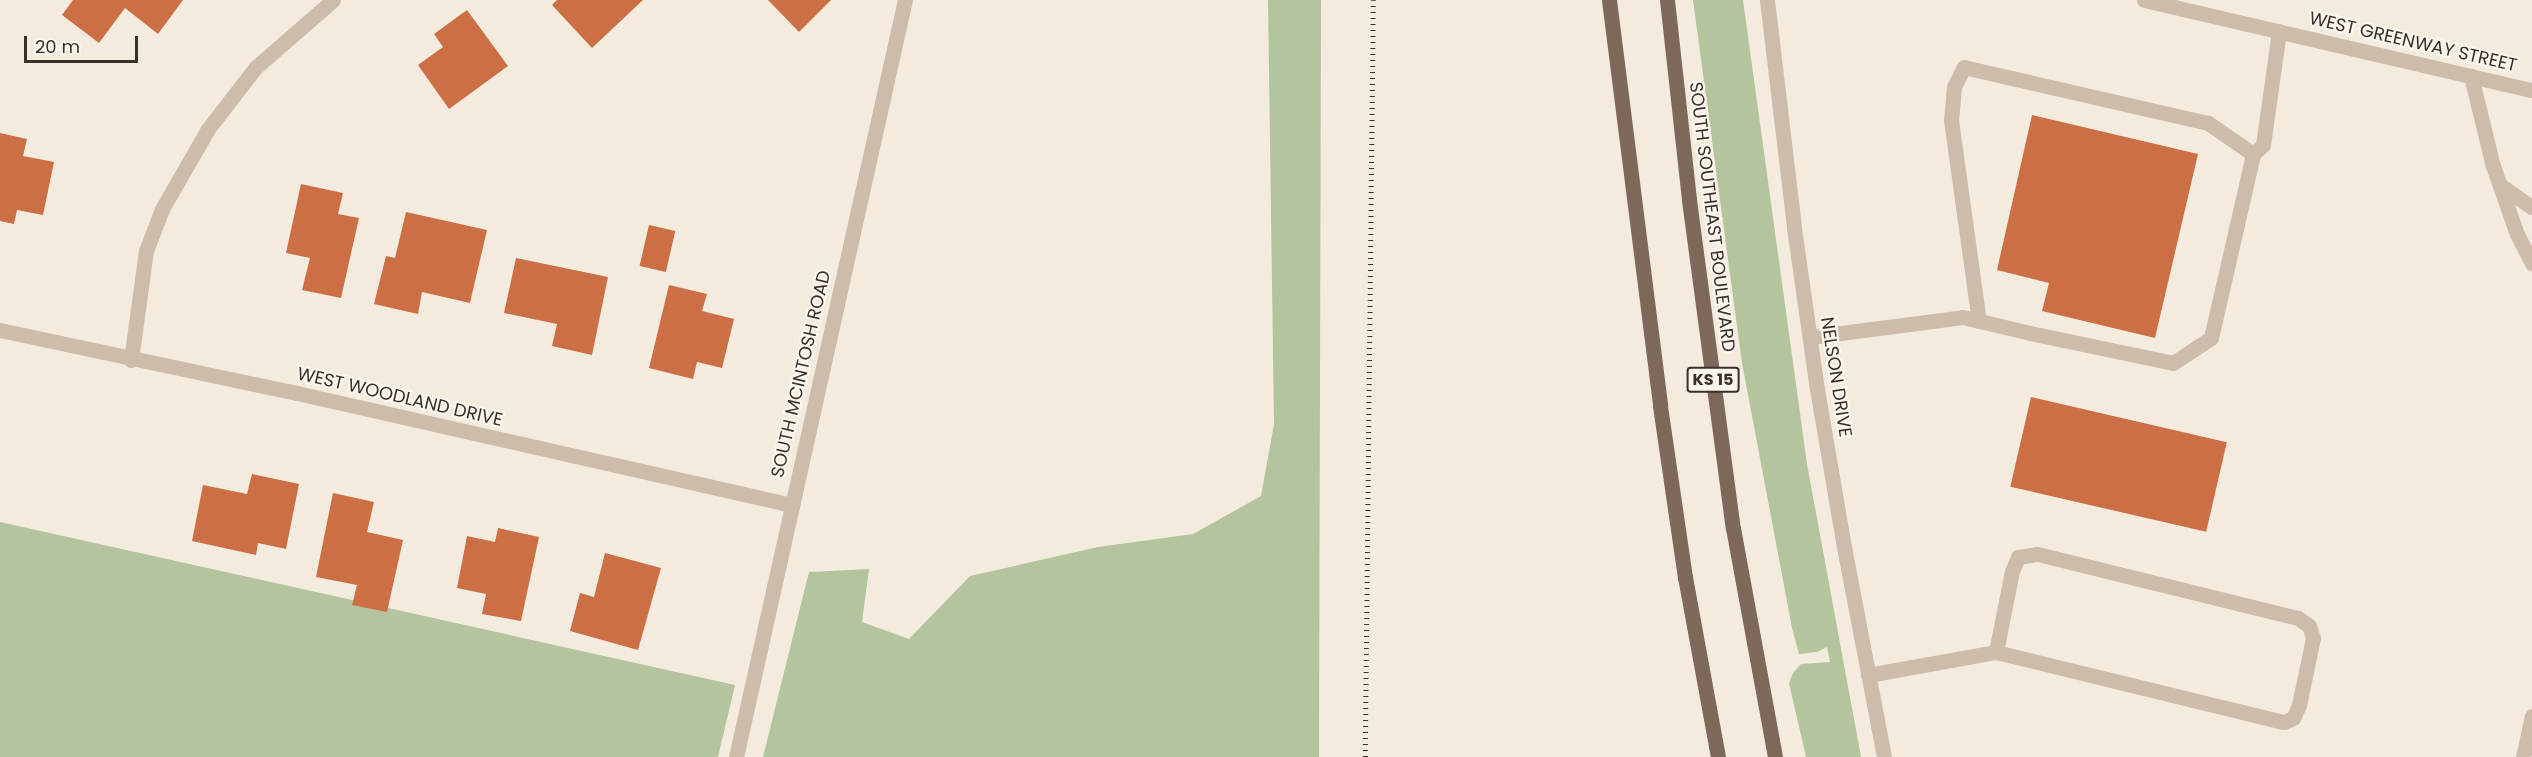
<!DOCTYPE html>
<style>
body{margin:0}
#map{position:relative;width:2532px;height:757px;overflow:hidden;background:#f4ebdf;font-family:Poppins,sans-serif}
div>[style]{position:absolute}
.green>*{inset:0;background:#b4c49d}
.building>*{inset:0;background:#cc6f45;transform-origin:0 0}
.minor>*{height:15px;margin:-7.5px;padding:0 7.5px;transform-origin:7.5px;border-radius:7.5px;background:#cdbca9}
.major>*{height:15px;margin:-7.5px;padding:0 7.5px;transform-origin:7.5px;border-radius:7.5px;background:#7d685a}
.rail>*{height:4.5px;margin-top:-2.25px;transform-origin:0;background:repeating-linear-gradient(90deg,#3a3029 0 1.5px,transparent 0 6px)}
span{translate:-50% -50%;white-space:nowrap;text-align:center;line-height:1.15;-webkit-text-stroke:4.5px #fbf5ec;paint-order:stroke}
.shield-label span{padding:2px 4px;background:#fbf5ec;border:2px solid;border-radius:4px;-webkit-text-stroke-width:0}
.shield-label{font-size:16px;color:#3a3029;font-weight:700}
.street-label{font-size:18px;color:#3a3029}
.scale{position:absolute;left:24px;top:36px;width:114px;height:27px;box-sizing:border-box;border:3px solid #3a3029;border-top:0;padding-left:8px;font-size:18px;line-height:21px;white-space:nowrap;color:#3a3029;-webkit-text-stroke:4px #fbf5ec;paint-order:stroke}
</style>
<div id="map">
<div class="green">
<i style="clip-path:polygon(1268px 0,1321px 0,1319px 757px,763px 757px,809px 572px,869px 569px,862px 622px,909px 639px,970px 576px,1098px 547px,1193px 534px,1261px 496px,1274px 424px)"></i>
<i style="clip-path:polygon(1693px 0,1743px 0,1807px 464px,1861px 757px,1806px 757px,1789px 683px,1793px 673px,1801px 664px,1830px 662px,1827px 647px,1817px 652px,1799px 654px,1792px 628px,1742px 363px)"></i>
<i style="clip-path:polygon(0 522px,735px 685px,718px 757px,0 757px)"></i>
</div>
<div class="building">
<i style="clip-path:polygon(73px 0,183px 0,158px 34px,125px 8px,99px 43px,62px 15px)"></i>
<i style="clip-path:polygon(557px 0,643px 0,592px 48px,552px 5px)"></i>
<i style="clip-path:polygon(768px 0,831px 0,799px 32px)"></i>
<i style="clip-path:polygon(467px 10px,508px 66px,449px 109px,418px 65px,443px 47px,434px 34px)"></i>
<i style="clip-path:polygon(2032px 115px,2198px 154px,2155px 338px,2042px 311px,2049px 283px,1997px 270px)"></i>
<i style="clip-path:polygon(0 133px,27px 139px,23px 156px,54px 162px,43px 215px,17px 210px,14px 224px,0 221px)"></i>
<i style="clip-path:polygon(301px 184px,343px 193px,338px 214px,359px 218px,341px 298px,302px 290px,310px 258px,286px 253px)"></i>
<i style="clip-path:polygon(406px 212px,487px 230px,470px 303px,422px 292px,418px 314px,374px 304px,386px 256px,395px 258px)"></i>
<i style="left:649px;top:225px;width:27px;height:42px;rotate:13deg"></i>
<i style="clip-path:polygon(516px 258px,608px 277px,592px 355px,552px 346px,557px 324px,504px 313px)"></i>
<i style="clip-path:polygon(669px 285px,707px 294px,702px 311px,734px 319px,722px 368px,697px 362px,693px 379px,649px 368px)"></i>
<i style="left:2031px;top:397px;width:201px;height:92px;rotate:13deg"></i>
<i style="clip-path:polygon(252px 474px,299px 484px,286px 549px,258px 543px,256px 555px,192px 541px,203px 485px,247px 494px)"></i>
<i style="clip-path:polygon(333px 493px,374px 502px,367px 532px,403px 540px,387px 612px,352px 605px,357px 585px,316px 577px)"></i>
<i style="clip-path:polygon(498px 528px,539px 537px,521px 621px,482px 614px,486px 594px,457px 588px,467px 536px,495px 542px)"></i>
<i style="clip-path:polygon(605px 553px,661px 568px,638px 650px,570px 631px,580px 593px,594px 597px)"></i>
</div>
<div class="minor">
<i style="left:1767px;top:0;width:230px;rotate:83.2deg"></i>
<i style="left:1794px;top:228px;width:163px;rotate:81.9deg"></i>
<i style="left:1817px;top:389px;width:160px;rotate:80.3deg"></i>
<i style="left:1844px;top:547px;width:214px;rotate:79.2deg"></i>
<i style="left:2144px;top:0;width:398px;rotate:13.1deg"></i>
<i style="left:2471px;top:76px;width:93px;rotate:76.3deg"></i>
<i style="left:2493px;top:166px;width:72px;rotate:70.6deg"></i>
<i style="left:2517px;top:234px;width:33px;rotate:63deg"></i>
<i style="left:2253px;top:154px;width:13px;rotate:-42deg"></i>
<i style="left:2263px;top:145px;width:115px;rotate:-82deg"></i>
<i style="left:2500px;top:185px;width:39px;rotate:35deg"></i>
<i style="left:0;top:330px;width:304px;rotate:12deg"></i>
<i style="left:297px;top:393px;width:508px;rotate:12.75deg"></i>
<i style="left:1810px;top:337px;width:154px;rotate:-7.4deg"></i>
<i style="left:1963px;top:317px;width:69px;rotate:13.4deg"></i>
<i style="left:2030px;top:333px;width:146px;rotate:11.8deg"></i>
<i style="left:2173px;top:363px;width:45px;rotate:-33.3deg"></i>
<i style="left:2211px;top:338px;width:189px;rotate:-77.1deg"></i>
<i style="left:2253px;top:154px;width:55px;rotate:-145.4deg"></i>
<i style="left:2208px;top:123px;width:250px;rotate:-167.1deg"></i>
<i style="left:1964px;top:67px;width:22px;rotate:117deg"></i>
<i style="left:1954px;top:87px;width:33px;rotate:95deg"></i>
<i style="left:1951px;top:120px;width:203px;rotate:82.1deg"></i>
<i style="left:131px;top:360px;width:110px;rotate:-82.2deg"></i>
<i style="left:146px;top:251px;width:45px;rotate:-69.1deg"></i>
<i style="left:162px;top:209px;width:92px;rotate:-60.1deg"></i>
<i style="left:208px;top:129px;width:78px;rotate:-52.3deg"></i>
<i style="left:256px;top:67px;width:102px;rotate:-41deg"></i>
<i style="left:1868px;top:675px;width:130px;rotate:-10.2deg"></i>
<i style="left:1996px;top:652px;width:296px;rotate:13.7deg"></i>
<i style="left:2284px;top:722px;width:10px;rotate:-24deg"></i>
<i style="left:2293px;top:718px;width:14px;rotate:-65deg"></i>
<i style="left:2299px;top:705px;width:68px;rotate:-78.2deg"></i>
<i style="left:2313px;top:638px;width:13px;rotate:-108deg"></i>
<i style="left:2309px;top:626px;width:14px;rotate:-144deg"></i>
<i style="left:2298px;top:618px;width:269px;rotate:-166.2deg"></i>
<i style="left:2037px;top:554px;width:19px;rotate:171deg"></i>
<i style="left:2018px;top:557px;width:15px;rotate:113deg"></i>
<i style="left:2012px;top:571px;width:83px;rotate:101.2deg"></i>
<i style="left:736px;top:757px;width:776px;rotate:-77.42deg"></i>
<i style="left:2523px;top:757px;width:42px;rotate:-77.6deg"></i>
</div>
<div class="major">
<i style="left:1609px;top:0;width:409px;rotate:82.8deg"></i>
<i style="left:1660px;top:406px;width:173px;rotate:81.7deg"></i>
<i style="left:1685px;top:577px;width:183px;rotate:79.6deg"></i>
<i style="left:1667px;top:0;width:201px;rotate:83.7deg"></i>
<i style="left:1689px;top:200px;width:331px;rotate:82.4deg"></i>
<i style="left:1733px;top:528px;width:233px;rotate:79.6deg"></i>
</div>
<div class="rail">
<i style="left:1365px;top:757px;width:757px;rotate:-89.39deg"></i>
</div>
<div class="shield-label">
<span style="left:1713px;top:380px">KS 15</span>
</div>
<div class="street-label">
<span style="left:2413px;top:42px;rotate:13deg">WEST GREENWAY STREET</span>
<span style="left:1712px;top:217px;rotate:83deg">SOUTH SOUTHEAST BOULEVARD</span>
<span style="left:801px;top:374px;rotate:-77deg">SOUTH MCINTOSH ROAD</span>
<span style="left:1836px;top:377px;rotate:81deg">NELSON DRIVE</span>
<span style="left:400px;top:397px;rotate:13deg">WEST WOODLAND DRIVE</span>
</div>
<div class="scale">20 m</div>
</div>
